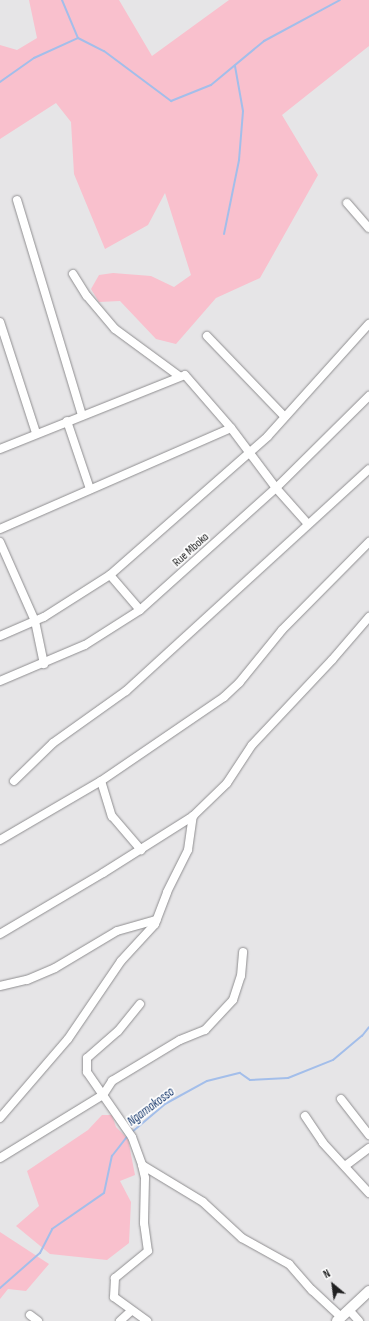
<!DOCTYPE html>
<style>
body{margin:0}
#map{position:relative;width:369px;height:1321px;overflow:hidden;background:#e6e5e7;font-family:"Sofia Sans Condensed",sans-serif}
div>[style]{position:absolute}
.green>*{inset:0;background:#f9c0cd}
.stream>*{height:2px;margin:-1px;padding:0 1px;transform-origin:1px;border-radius:1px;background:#a3beea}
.roads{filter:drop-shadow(0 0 1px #8f8e90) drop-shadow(0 0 1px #8f8e90)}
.minor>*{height:8px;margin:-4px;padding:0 4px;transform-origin:4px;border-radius:4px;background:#fff}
.major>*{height:10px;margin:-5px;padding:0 5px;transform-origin:5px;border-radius:5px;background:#fff}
span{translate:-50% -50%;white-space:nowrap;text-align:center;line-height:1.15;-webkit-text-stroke:3.5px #fff;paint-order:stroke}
.street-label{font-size:12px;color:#202021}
.water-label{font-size:13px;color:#17386c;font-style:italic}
.north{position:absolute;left:313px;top:1265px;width:40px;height:40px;-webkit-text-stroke:3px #fff;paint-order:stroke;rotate:331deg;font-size:11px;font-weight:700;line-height:16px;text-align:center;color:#202021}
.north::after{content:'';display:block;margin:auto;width:14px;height:18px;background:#202021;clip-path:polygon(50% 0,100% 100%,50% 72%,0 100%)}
</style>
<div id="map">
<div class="green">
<i style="clip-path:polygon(29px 0,119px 0,152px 56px,229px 0,369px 0,369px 46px,282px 115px,318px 175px,260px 278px,216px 298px,176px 344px,156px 339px,120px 301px,99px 302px,91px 289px,99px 275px,113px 273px,151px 276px,174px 287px,191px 275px,165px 193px,148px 225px,105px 249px,74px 174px,71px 122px,56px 103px,0 139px,0 45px,17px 50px,37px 38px)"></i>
<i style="clip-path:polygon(102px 1115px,112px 1115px,116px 1127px,128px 1139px,135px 1175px,120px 1181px,131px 1202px,129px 1243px,107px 1260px,50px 1254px,16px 1226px,39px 1206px,27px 1171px,88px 1130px)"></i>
<i style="clip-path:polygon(0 1232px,49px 1264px,26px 1291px,8px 1289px,0 1299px)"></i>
</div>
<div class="stream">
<i style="left:62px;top:0;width:41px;rotate:67.2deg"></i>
<i style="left:0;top:82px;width:42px;rotate:-35.2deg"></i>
<i style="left:34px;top:58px;width:48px;rotate:-24.4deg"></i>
<i style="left:78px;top:38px;width:29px;rotate:27deg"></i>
<i style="left:104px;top:51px;width:84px;rotate:36.7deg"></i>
<i style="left:171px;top:101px;width:43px;rotate:-21.8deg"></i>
<i style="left:211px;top:85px;width:69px;rotate:-39.7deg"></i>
<i style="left:264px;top:41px;width:86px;rotate:-28.3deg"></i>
<i style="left:224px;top:234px;width:76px;rotate:-78.5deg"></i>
<i style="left:239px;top:160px;width:49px;rotate:-85.3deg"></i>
<i style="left:243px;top:111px;width:46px;rotate:-100.1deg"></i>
<i style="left:132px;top:1132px;width:43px;rotate:-40.3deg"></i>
<i style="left:165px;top:1104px;width:48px;rotate:-28.7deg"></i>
<i style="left:207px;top:1081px;width:34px;rotate:-14deg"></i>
<i style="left:240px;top:1073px;width:12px;rotate:35deg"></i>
<i style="left:250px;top:1080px;width:38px;rotate:-3deg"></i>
<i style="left:288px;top:1078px;width:48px;rotate:-21.8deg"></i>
<i style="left:333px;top:1060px;width:38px;rotate:-40deg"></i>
<i style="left:362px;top:1036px;width:11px;rotate:-52deg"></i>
<i style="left:0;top:1288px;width:53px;rotate:-41.2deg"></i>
<i style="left:40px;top:1253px;width:27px;rotate:-63deg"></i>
<i style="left:52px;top:1229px;width:63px;rotate:-34.7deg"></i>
<i style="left:104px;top:1193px;width:38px;rotate:-78deg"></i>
<i style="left:112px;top:1156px;width:28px;rotate:-52deg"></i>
</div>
<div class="roads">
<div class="minor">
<i style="left:17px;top:200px;width:225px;rotate:73.2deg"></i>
<i style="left:347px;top:203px;width:33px;rotate:49deg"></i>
<i style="left:73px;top:274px;width:26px;rotate:58deg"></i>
<i style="left:87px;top:296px;width:43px;rotate:49.7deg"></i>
<i style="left:115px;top:329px;width:79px;rotate:36.3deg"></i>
<i style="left:0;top:322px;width:117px;rotate:72deg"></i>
<i style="left:207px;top:336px;width:112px;rotate:46.1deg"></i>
<i style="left:67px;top:421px;width:72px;rotate:71.3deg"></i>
<i style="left:0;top:449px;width:199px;rotate:-21.8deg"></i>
<i style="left:185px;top:375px;width:70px;rotate:49deg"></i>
<i style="left:231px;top:428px;width:75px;rotate:53.1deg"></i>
<i style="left:276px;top:488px;width:48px;rotate:48.4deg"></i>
<i style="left:0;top:529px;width:252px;rotate:-23.6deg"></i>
<i style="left:0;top:542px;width:86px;rotate:66.1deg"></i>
<i style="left:35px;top:621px;width:44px;rotate:78.2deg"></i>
<i style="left:110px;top:575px;width:46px;rotate:49.4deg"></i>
<i style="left:0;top:636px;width:48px;rotate:-23.4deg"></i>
<i style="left:44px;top:617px;width:78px;rotate:-32.5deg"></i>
<i style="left:110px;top:575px;width:210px;rotate:-41.3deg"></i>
<i style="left:268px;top:436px;width:151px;rotate:-48deg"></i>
<i style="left:0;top:681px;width:92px;rotate:-23deg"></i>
<i style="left:85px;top:645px;width:65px;rotate:-32.5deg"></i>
<i style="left:140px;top:610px;width:183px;rotate:-41.9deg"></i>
<i style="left:276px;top:488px;width:131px;rotate:-44.7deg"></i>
<i style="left:14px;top:781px;width:54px;rotate:-44.3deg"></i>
<i style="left:53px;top:743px;width:90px;rotate:-35.5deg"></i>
<i style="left:126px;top:691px;width:329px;rotate:-42.4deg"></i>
<i style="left:101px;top:781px;width:37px;rotate:73deg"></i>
<i style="left:112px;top:816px;width:45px;rotate:49.5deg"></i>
<i style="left:0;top:840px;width:117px;rotate:-30.3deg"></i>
<i style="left:101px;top:781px;width:149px;rotate:-34.3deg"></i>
<i style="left:224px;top:697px;width:21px;rotate:-43deg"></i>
<i style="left:239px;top:683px;width:68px;rotate:-50.9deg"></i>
<i style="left:282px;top:630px;width:124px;rotate:-45.3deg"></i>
<i style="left:0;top:934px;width:120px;rotate:-30.6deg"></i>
<i style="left:103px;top:873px;width:107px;rotate:-32.3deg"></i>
<i style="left:193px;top:816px;width:47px;rotate:-44.1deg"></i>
<i style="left:227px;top:783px;width:45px;rotate:-56.7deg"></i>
<i style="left:252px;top:745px;width:117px;rotate:-46.7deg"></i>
<i style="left:332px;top:660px;width:57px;rotate:-49.3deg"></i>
<i style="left:0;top:986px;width:28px;rotate:-13deg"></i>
<i style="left:27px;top:980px;width:30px;rotate:-23deg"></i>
<i style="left:55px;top:968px;width:72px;rotate:-30.8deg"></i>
<i style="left:117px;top:931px;width:41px;rotate:-15.8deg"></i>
<i style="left:140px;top:1004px;width:35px;rotate:129deg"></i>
<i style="left:118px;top:1031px;width:41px;rotate:138.9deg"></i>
<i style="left:87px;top:1058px;width:14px;rotate:90deg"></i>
<i style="left:87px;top:1072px;width:79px;rotate:55.3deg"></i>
<i style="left:132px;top:1137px;width:30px;rotate:70deg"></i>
<i style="left:142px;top:1165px;width:13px;rotate:77deg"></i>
<i style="left:145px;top:1178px;width:45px;rotate:91.3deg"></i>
<i style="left:144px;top:1223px;width:28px;rotate:82deg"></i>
<i style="left:148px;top:1251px;width:43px;rotate:140.7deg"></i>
<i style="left:115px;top:1278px;width:19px;rotate:93deg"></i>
<i style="left:114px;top:1297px;width:41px;rotate:36deg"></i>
<i style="left:341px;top:1099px;width:46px;rotate:52.1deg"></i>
<i style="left:305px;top:1116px;width:32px;rotate:56deg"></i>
<i style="left:323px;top:1143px;width:68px;rotate:47.4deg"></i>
<i style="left:0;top:1118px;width:104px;rotate:-49.3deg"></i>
<i style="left:68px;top:1039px;width:94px;rotate:-55.8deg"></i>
<i style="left:121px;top:961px;width:50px;rotate:-47.4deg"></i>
<i style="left:155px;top:924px;width:34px;rotate:-69deg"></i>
<i style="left:167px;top:892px;width:47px;rotate:-63.4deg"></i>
<i style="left:188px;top:850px;width:34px;rotate:-82deg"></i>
<i style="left:0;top:1158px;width:121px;rotate:-31.5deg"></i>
<i style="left:103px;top:1095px;width:17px;rotate:-57deg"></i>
<i style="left:112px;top:1081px;width:79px;rotate:-31.1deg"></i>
<i style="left:180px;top:1040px;width:27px;rotate:-22deg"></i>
<i style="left:205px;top:1030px;width:41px;rotate:-47deg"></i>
<i style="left:233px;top:1000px;width:25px;rotate:-72deg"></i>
<i style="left:241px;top:976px;width:24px;rotate:-85deg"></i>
<i style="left:142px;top:1165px;width:71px;rotate:31.2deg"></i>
<i style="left:203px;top:1202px;width:53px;rotate:42.7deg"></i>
<i style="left:242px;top:1238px;width:54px;rotate:29deg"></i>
<i style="left:289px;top:1264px;width:35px;rotate:49deg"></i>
<i style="left:312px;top:1290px;width:40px;rotate:43deg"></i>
<i style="left:345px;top:1166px;width:30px;rotate:-37deg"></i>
<i style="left:349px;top:1310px;width:15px;rotate:48deg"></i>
<i style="left:30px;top:1315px;width:10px;rotate:37deg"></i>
<i style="left:120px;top:1321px;width:13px;rotate:-42deg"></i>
</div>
<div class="major">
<i style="left:337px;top:1321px;width:44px;rotate:-43.2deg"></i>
</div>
</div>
<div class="street-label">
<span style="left:191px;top:550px;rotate:-42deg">Rue Mboko</span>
</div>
<div class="water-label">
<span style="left:151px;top:1107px;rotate:-37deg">Ngamakosso</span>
</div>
<div class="north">N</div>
</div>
